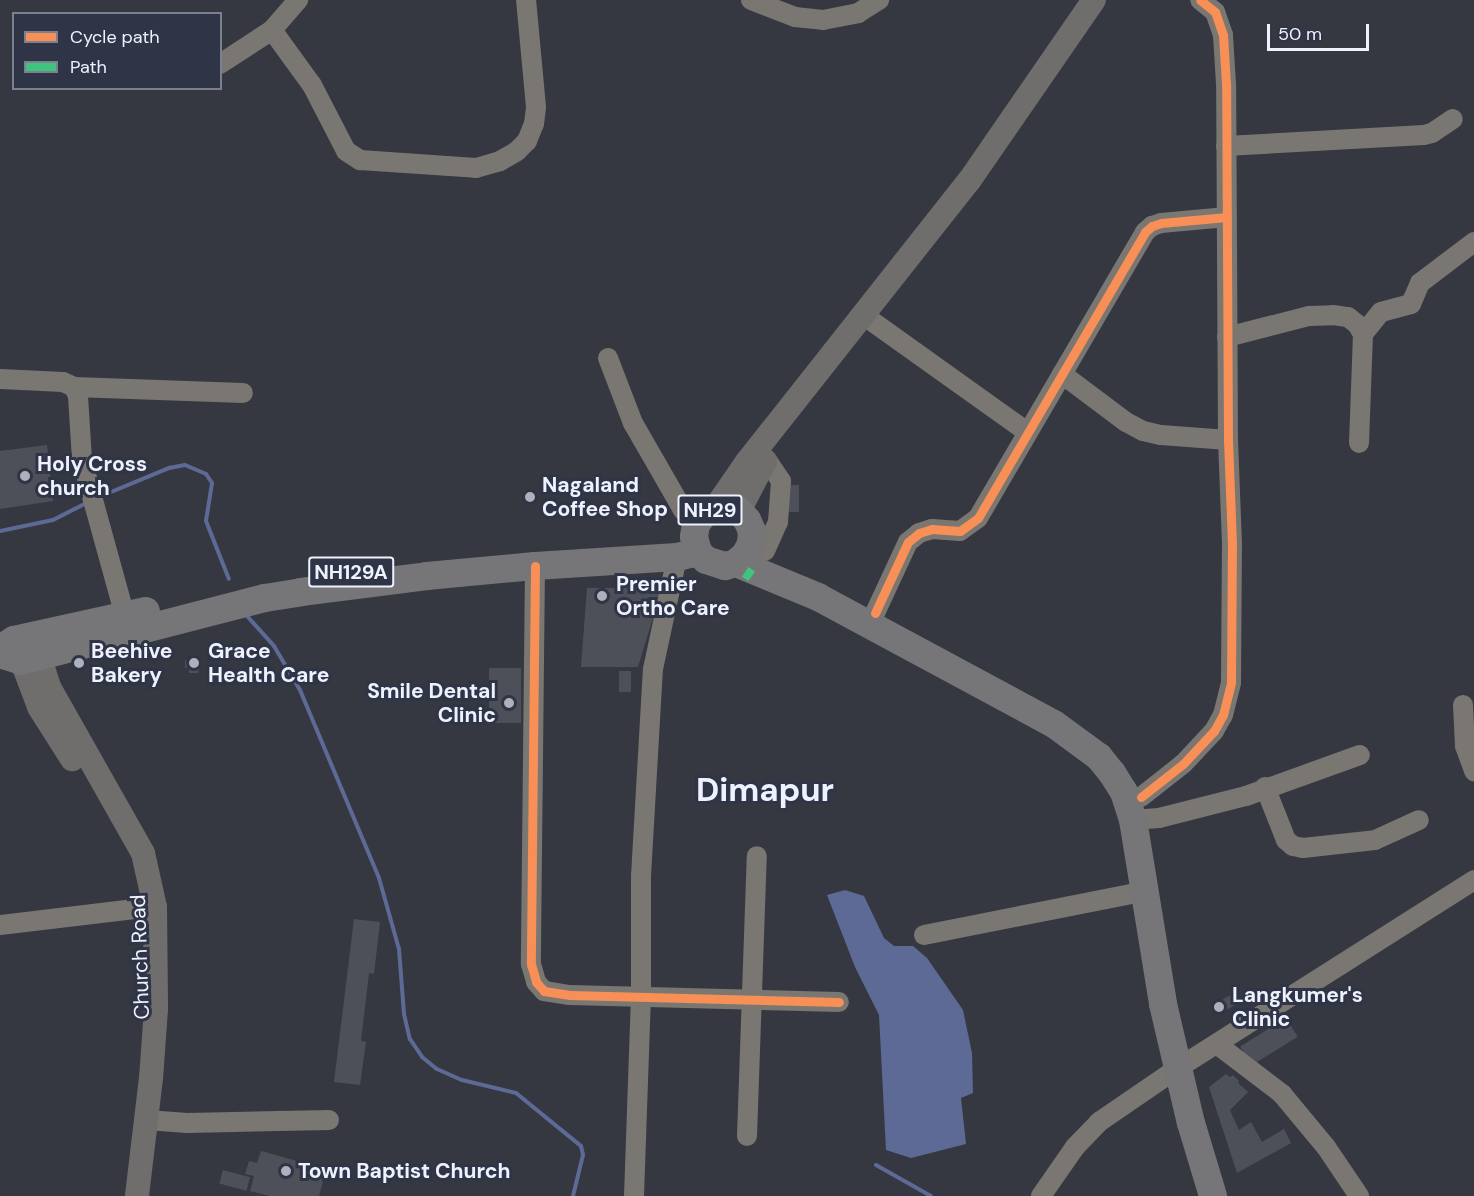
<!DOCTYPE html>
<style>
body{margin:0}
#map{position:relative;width:1474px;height:1196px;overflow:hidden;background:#353841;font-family:"DM Sans",sans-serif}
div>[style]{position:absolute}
.water>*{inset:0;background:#5d6a96}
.stream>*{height:4px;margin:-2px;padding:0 2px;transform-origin:2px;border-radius:2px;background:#5d6a96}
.building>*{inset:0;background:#4e5059;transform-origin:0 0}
.minor>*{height:20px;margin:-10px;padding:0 10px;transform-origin:10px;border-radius:10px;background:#7a7671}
.major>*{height:24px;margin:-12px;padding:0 12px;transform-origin:12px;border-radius:12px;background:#706e6c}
.highway>*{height:28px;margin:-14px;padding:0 14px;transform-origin:14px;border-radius:14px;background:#767577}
.quiet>*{height:8px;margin-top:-4px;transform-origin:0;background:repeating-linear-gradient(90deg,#40c37c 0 15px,transparent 0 23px)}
.cycleway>*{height:9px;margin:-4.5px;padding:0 4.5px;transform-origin:4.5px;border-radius:4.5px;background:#f78f57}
.dots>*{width:16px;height:16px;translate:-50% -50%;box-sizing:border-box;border:3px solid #2f3447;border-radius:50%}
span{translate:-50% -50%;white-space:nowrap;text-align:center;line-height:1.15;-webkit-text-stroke:6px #2f3447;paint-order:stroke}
.shield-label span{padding:2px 4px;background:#2f3447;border:2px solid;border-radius:4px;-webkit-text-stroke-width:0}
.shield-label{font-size:20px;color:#eef2fe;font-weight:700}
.poi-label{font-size:21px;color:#eef2fe;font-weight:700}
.left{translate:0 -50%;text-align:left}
.right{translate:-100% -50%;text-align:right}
.street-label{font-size:21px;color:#eef2fe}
.town-label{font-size:33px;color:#eef2fe;font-weight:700}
.legend{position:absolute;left:12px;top:12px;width:210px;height:78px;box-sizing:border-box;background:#2f3447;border:2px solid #7b8090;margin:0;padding:8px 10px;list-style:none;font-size:18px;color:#eef2fe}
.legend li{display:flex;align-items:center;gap:12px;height:30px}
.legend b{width:30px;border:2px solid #7b8090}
.scale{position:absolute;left:1267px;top:24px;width:102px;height:27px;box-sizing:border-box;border:3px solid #eef2fe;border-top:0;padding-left:8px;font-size:18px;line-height:21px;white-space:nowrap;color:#eef2fe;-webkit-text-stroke:4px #2f3447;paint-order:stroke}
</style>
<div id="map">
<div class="water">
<i style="clip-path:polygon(845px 890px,864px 896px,884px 938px,894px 946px,913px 946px,927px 958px,963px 1010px,972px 1053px,973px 1093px,961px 1098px,966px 1144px,911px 1158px,886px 1150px,879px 1015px,855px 967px,827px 895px)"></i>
</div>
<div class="stream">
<i style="left:99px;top:497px;width:76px;rotate:-22.5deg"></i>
<i style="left:169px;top:468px;width:16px;rotate:-11deg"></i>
<i style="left:185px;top:465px;width:23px;rotate:23deg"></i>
<i style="left:206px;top:474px;width:11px;rotate:56deg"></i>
<i style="left:212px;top:483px;width:38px;rotate:99deg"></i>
<i style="left:206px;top:521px;width:62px;rotate:68.4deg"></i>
<i style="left:0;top:531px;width:54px;rotate:-11.7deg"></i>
<i style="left:53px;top:520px;width:38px;rotate:-27deg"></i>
<i style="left:246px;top:615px;width:42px;rotate:47.9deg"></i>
<i style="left:274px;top:646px;width:51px;rotate:59.4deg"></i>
<i style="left:300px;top:690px;width:204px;rotate:67.2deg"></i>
<i style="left:379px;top:878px;width:74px;rotate:74.3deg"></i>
<i style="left:399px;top:949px;width:65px;rotate:85.6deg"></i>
<i style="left:404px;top:1014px;width:26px;rotate:77deg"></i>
<i style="left:410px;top:1039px;width:22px;rotate:56deg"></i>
<i style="left:422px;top:1057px;width:19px;rotate:39deg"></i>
<i style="left:437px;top:1069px;width:27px;rotate:24deg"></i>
<i style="left:462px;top:1080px;width:56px;rotate:13.5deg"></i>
<i style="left:516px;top:1093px;width:84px;rotate:39.2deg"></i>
<i style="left:581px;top:1146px;width:9px;rotate:77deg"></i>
<i style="left:583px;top:1155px;width:42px;rotate:103.7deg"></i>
<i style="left:876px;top:1165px;width:63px;rotate:29.4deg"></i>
</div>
<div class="building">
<i style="clip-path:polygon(47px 445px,53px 501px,0 509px,0 451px)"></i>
<i style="left:771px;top:485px;width:28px;height:27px"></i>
<i style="clip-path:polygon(587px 588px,662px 588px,638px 667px,581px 667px)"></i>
<i style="clip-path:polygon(190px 656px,202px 660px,198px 673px,189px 673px,189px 668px,185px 668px,185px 660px,190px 660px)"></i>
<i style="left:489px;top:668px;width:32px;height:55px"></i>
<i style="left:619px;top:671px;width:12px;height:21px"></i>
<i style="clip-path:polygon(354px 919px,380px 922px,374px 974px,369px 973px,361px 1041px,366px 1042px,360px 1085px,334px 1082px)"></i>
<i style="left:1235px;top:993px;width:11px;height:26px;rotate:63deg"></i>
<i style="left:1286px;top:1018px;width:22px;height:54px;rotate:58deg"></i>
<i style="clip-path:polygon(1226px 1074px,1230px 1077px,1233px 1075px,1239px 1081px,1238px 1083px,1248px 1092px,1230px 1110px,1239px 1130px,1251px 1122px,1262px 1142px,1284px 1129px,1291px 1143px,1237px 1173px,1209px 1087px)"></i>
<i style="clip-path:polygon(261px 1151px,326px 1169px,319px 1196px,269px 1196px,250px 1191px,254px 1176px,245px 1174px,249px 1161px,257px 1163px)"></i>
<i style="left:223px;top:1170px;width:28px;height:14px;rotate:15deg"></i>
</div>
<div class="minor">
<i style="left:751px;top:0;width:47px;rotate:21.1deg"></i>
<i style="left:795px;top:17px;width:28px;rotate:6deg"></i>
<i style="left:823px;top:20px;width:36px;rotate:-11deg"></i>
<i style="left:858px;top:13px;width:25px;rotate:-32deg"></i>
<i style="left:272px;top:30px;width:68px;rotate:54deg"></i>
<i style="left:312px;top:85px;width:74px;rotate:62.7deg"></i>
<i style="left:346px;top:151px;width:17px;rotate:33deg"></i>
<i style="left:360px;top:160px;width:116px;rotate:3.9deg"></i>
<i style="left:476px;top:168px;width:25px;rotate:-16deg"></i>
<i style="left:500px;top:161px;width:20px;rotate:-30deg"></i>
<i style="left:517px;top:151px;width:14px;rotate:-45deg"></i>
<i style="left:527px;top:141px;width:18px;rotate:-68deg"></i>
<i style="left:534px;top:124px;width:17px;rotate:-83deg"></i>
<i style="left:536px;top:107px;width:107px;rotate:-95.3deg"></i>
<i style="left:220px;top:64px;width:62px;rotate:-33.2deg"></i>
<i style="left:272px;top:30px;width:40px;rotate:-49deg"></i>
<i style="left:1226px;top:146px;width:198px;rotate:-3.2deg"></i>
<i style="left:1424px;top:135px;width:8px;rotate:-14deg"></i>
<i style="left:1432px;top:133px;width:25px;rotate:-34deg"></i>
<i style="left:873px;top:322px;width:189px;rotate:35.5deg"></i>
<i style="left:1363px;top:334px;width:28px;rotate:-51deg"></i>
<i style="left:1381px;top:312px;width:31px;rotate:-15deg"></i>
<i style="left:1411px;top:304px;width:23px;rotate:-67deg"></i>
<i style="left:1420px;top:283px;width:68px;rotate:-37.2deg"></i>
<i style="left:1227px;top:337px;width:85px;rotate:-14.4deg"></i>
<i style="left:1309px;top:316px;width:24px;rotate:-2deg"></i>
<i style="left:1333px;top:315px;width:15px;rotate:8deg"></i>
<i style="left:1348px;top:317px;width:11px;rotate:38deg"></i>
<i style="left:1357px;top:324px;width:12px;rotate:59deg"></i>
<i style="left:1363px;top:334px;width:109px;rotate:92.1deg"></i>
<i style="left:608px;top:358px;width:70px;rotate:69deg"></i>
<i style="left:633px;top:423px;width:100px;rotate:60.1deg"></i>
<i style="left:683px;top:510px;width:19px;rotate:47deg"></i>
<i style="left:1062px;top:374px;width:80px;rotate:36.9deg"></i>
<i style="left:1126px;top:422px;width:19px;rotate:28deg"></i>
<i style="left:1143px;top:431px;width:18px;rotate:13deg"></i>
<i style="left:1161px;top:435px;width:67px;rotate:4.3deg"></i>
<i style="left:0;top:379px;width:63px;rotate:2.7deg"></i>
<i style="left:63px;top:382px;width:12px;rotate:24deg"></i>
<i style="left:74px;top:387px;width:10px;rotate:66deg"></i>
<i style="left:78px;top:396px;width:64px;rotate:86.4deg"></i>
<i style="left:82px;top:460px;width:162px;rotate:74.6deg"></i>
<i style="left:74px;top:387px;width:169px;rotate:2deg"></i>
<i style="left:765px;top:551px;width:32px;rotate:-66deg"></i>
<i style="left:778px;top:522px;width:41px;rotate:-85.8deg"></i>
<i style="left:781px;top:481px;width:27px;rotate:-124deg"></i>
<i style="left:535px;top:566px;width:398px;rotate:90.6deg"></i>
<i style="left:531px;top:964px;width:19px;rotate:74deg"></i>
<i style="left:536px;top:982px;width:12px;rotate:48deg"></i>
<i style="left:544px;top:991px;width:26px;rotate:9deg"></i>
<i style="left:570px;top:995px;width:269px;rotate:1.5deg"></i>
<i style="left:875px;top:613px;width:78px;rotate:-65.1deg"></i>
<i style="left:908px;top:542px;width:14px;rotate:-39deg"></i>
<i style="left:919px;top:533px;width:14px;rotate:-17deg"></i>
<i style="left:932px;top:529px;width:28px;rotate:4deg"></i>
<i style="left:960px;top:531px;width:22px;rotate:-36deg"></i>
<i style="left:978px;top:518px;width:331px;rotate:-59.7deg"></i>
<i style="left:1145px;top:232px;width:9px;rotate:-41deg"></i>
<i style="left:1152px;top:226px;width:9px;rotate:-18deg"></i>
<i style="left:1161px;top:223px;width:66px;rotate:-5.2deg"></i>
<i style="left:1463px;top:705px;width:41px;rotate:87.2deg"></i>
<i style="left:1465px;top:746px;width:27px;rotate:70deg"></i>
<i style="left:1265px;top:787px;width:57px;rotate:68.4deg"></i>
<i style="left:1286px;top:840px;width:9px;rotate:41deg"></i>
<i style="left:1293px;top:846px;width:10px;rotate:11deg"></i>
<i style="left:1303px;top:848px;width:72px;rotate:-6.3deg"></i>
<i style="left:1375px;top:840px;width:48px;rotate:-24.4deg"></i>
<i style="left:1141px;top:797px;width:53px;rotate:-38.2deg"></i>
<i style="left:1183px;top:764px;width:45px;rotate:-46.8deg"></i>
<i style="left:1214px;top:731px;width:18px;rotate:-61deg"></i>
<i style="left:1223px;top:715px;width:34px;rotate:-76deg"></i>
<i style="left:1231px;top:682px;width:138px;rotate:-89.6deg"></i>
<i style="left:1232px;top:544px;width:104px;rotate:-92.2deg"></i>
<i style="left:1228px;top:440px;width:356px;rotate:-90.3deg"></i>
<i style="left:1226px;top:84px;width:49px;rotate:-93.5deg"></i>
<i style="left:1223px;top:35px;width:24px;rotate:-109deg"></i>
<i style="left:1215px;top:12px;width:19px;rotate:-141deg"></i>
<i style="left:1145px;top:819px;width:14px;rotate:-4deg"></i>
<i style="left:1159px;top:818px;width:90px;rotate:-14.2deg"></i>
<i style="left:1246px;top:796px;width:121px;rotate:-19.8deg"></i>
<i style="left:0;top:925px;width:144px;rotate:-6.8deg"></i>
<i style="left:924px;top:935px;width:226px;rotate:-11.2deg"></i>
<i style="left:1218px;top:1045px;width:81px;rotate:37.4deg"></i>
<i style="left:1282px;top:1094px;width:69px;rotate:50.3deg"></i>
<i style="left:1326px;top:1147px;width:59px;rotate:56deg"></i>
<i style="left:147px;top:1120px;width:40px;rotate:4.3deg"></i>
<i style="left:187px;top:1123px;width:142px;rotate:-1.2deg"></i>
<i style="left:747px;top:1136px;width:280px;rotate:-88deg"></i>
<i style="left:634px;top:1196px;width:199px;rotate:-88deg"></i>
<i style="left:641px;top:997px;width:121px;rotate:-90deg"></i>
<i style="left:641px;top:876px;width:207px;rotate:-86.7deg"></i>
<i style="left:653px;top:669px;width:115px;rotate:-77.9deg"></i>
<i style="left:1041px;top:1196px;width:60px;rotate:-55.2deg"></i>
<i style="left:1075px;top:1147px;width:35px;rotate:-46deg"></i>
<i style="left:1099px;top:1122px;width:96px;rotate:-34.4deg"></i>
<i style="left:1178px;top:1068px;width:351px;rotate:-32.4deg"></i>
</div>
<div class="major">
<i style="left:715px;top:508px;width:55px;rotate:-55.4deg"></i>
<i style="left:746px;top:463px;width:360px;rotate:-51.7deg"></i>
<i style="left:969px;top:181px;width:220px;rotate:-55.4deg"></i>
<i style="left:739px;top:511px;width:56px;rotate:-62.5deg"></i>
<i style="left:34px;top:639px;width:50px;rotate:72.6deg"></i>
<i style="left:49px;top:687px;width:191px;rotate:60.5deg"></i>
<i style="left:143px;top:853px;width:55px;rotate:77.5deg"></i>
<i style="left:155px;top:907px;width:102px;rotate:89.4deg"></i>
<i style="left:156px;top:1009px;width:69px;rotate:94.1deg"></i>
<i style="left:151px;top:1078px;width:119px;rotate:96.8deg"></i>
<i style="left:15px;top:643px;width:68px;rotate:69.4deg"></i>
<i style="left:39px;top:707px;width:62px;rotate:57.6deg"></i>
</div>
<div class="highway">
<i style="left:736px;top:563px;width:12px;rotate:-42deg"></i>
<i style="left:745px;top:555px;width:13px;rotate:-61deg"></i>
<i style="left:751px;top:544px;width:13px;rotate:-86deg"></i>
<i style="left:752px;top:531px;width:12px;rotate:-114deg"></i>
<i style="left:747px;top:520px;width:12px;rotate:-132deg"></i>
<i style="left:739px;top:511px;width:9px;rotate:-159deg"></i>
<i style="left:731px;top:508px;width:16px;rotate:180deg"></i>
<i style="left:715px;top:508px;width:13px;rotate:151deg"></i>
<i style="left:704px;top:514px;width:13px;rotate:129deg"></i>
<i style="left:696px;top:524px;width:13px;rotate:99deg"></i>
<i style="left:694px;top:537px;width:16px;rotate:75deg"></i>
<i style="left:698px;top:552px;width:11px;rotate:45deg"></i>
<i style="left:706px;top:560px;width:20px;rotate:18deg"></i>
<i style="left:725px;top:566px;width:11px;rotate:-15deg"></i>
<i style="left:736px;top:563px;width:89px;rotate:22.5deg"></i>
<i style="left:818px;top:597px;width:268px;rotate:28.3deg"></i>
<i style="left:1054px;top:724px;width:56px;rotate:36.3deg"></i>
<i style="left:1099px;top:757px;width:21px;rotate:51deg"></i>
<i style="left:1112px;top:773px;width:22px;rotate:58deg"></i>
<i style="left:1124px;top:792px;width:29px;rotate:72deg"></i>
<i style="left:1133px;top:820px;width:186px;rotate:80.7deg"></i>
<i style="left:1163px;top:1004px;width:122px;rotate:76.8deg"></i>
<i style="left:1191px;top:1123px;width:76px;rotate:73.2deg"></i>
<i style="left:0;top:649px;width:17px;rotate:-33deg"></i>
<i style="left:14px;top:640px;width:135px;rotate:-12.4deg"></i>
<i style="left:0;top:654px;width:22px;rotate:18deg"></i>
<i style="left:21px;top:661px;width:252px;rotate:-14.5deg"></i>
<i style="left:265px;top:598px;width:36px;rotate:-9deg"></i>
<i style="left:301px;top:592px;width:127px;rotate:-7.2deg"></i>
<i style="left:427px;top:576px;width:108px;rotate:-5.3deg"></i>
<i style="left:535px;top:566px;width:142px;rotate:-3.6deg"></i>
<i style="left:677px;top:557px;width:22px;rotate:-13deg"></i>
</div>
<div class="quiet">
<i style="left:745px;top:579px;width:12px;rotate:-55deg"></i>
</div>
<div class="cycleway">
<i style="left:535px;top:566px;width:398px;rotate:90.6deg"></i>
<i style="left:531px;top:964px;width:19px;rotate:74deg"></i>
<i style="left:536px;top:982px;width:12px;rotate:48deg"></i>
<i style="left:544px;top:991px;width:26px;rotate:9deg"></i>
<i style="left:570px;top:995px;width:269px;rotate:1.5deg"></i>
<i style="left:875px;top:613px;width:78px;rotate:-65.1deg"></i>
<i style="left:908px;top:542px;width:14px;rotate:-39deg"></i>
<i style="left:919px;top:533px;width:14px;rotate:-17deg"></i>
<i style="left:932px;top:529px;width:28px;rotate:4deg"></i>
<i style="left:960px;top:531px;width:22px;rotate:-36deg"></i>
<i style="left:978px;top:518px;width:331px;rotate:-59.7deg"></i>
<i style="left:1145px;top:232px;width:9px;rotate:-41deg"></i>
<i style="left:1152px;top:226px;width:9px;rotate:-18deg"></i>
<i style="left:1161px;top:223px;width:66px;rotate:-5.2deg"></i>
<i style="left:1141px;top:797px;width:53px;rotate:-38.2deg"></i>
<i style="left:1183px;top:764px;width:45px;rotate:-46.8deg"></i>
<i style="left:1214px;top:731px;width:18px;rotate:-61deg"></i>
<i style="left:1223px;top:715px;width:34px;rotate:-76deg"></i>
<i style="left:1231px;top:682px;width:138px;rotate:-89.6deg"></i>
<i style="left:1232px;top:544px;width:104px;rotate:-92.2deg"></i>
<i style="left:1228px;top:440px;width:356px;rotate:-90.3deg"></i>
<i style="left:1226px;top:84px;width:49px;rotate:-93.5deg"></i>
<i style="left:1223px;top:35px;width:24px;rotate:-109deg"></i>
<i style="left:1215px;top:12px;width:19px;rotate:-141deg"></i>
</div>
<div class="dots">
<i style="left:25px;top:476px;background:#adb1bc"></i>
<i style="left:530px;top:497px;background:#adb1bc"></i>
<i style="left:602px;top:596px;background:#adb1bc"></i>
<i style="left:79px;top:663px;background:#adb1bc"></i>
<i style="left:194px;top:663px;background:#adb1bc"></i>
<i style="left:509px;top:703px;background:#adb1bc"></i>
<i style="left:1219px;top:1007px;background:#adb1bc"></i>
<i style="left:286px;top:1171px;background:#adb1bc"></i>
</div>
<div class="shield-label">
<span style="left:710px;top:510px">NH29</span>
<span style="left:351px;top:572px">NH129A</span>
</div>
<div class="poi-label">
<span class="left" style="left:37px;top:476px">Holy Cross<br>church</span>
<span class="left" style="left:542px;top:497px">Nagaland<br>Coffee Shop</span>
<span class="left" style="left:616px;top:596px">Premier<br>Ortho Care</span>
<span class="left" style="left:91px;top:663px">Beehive<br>Bakery</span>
<span class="left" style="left:208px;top:663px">Grace<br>Health Care</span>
<span class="right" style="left:496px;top:703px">Smile Dental<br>Clinic</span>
<span class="left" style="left:1232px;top:1007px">Langkumer's<br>Clinic</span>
<span class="left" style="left:298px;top:1171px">Town Baptist Church</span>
</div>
<div class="street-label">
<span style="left:140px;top:957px;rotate:-92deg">Church Road</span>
</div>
<div class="town-label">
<span style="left:765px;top:790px">Dimapur</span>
</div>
<ul class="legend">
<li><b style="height:8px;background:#f78f57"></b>Cycle path</li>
<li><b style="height:8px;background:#40c37c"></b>Path</li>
</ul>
<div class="scale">50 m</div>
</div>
